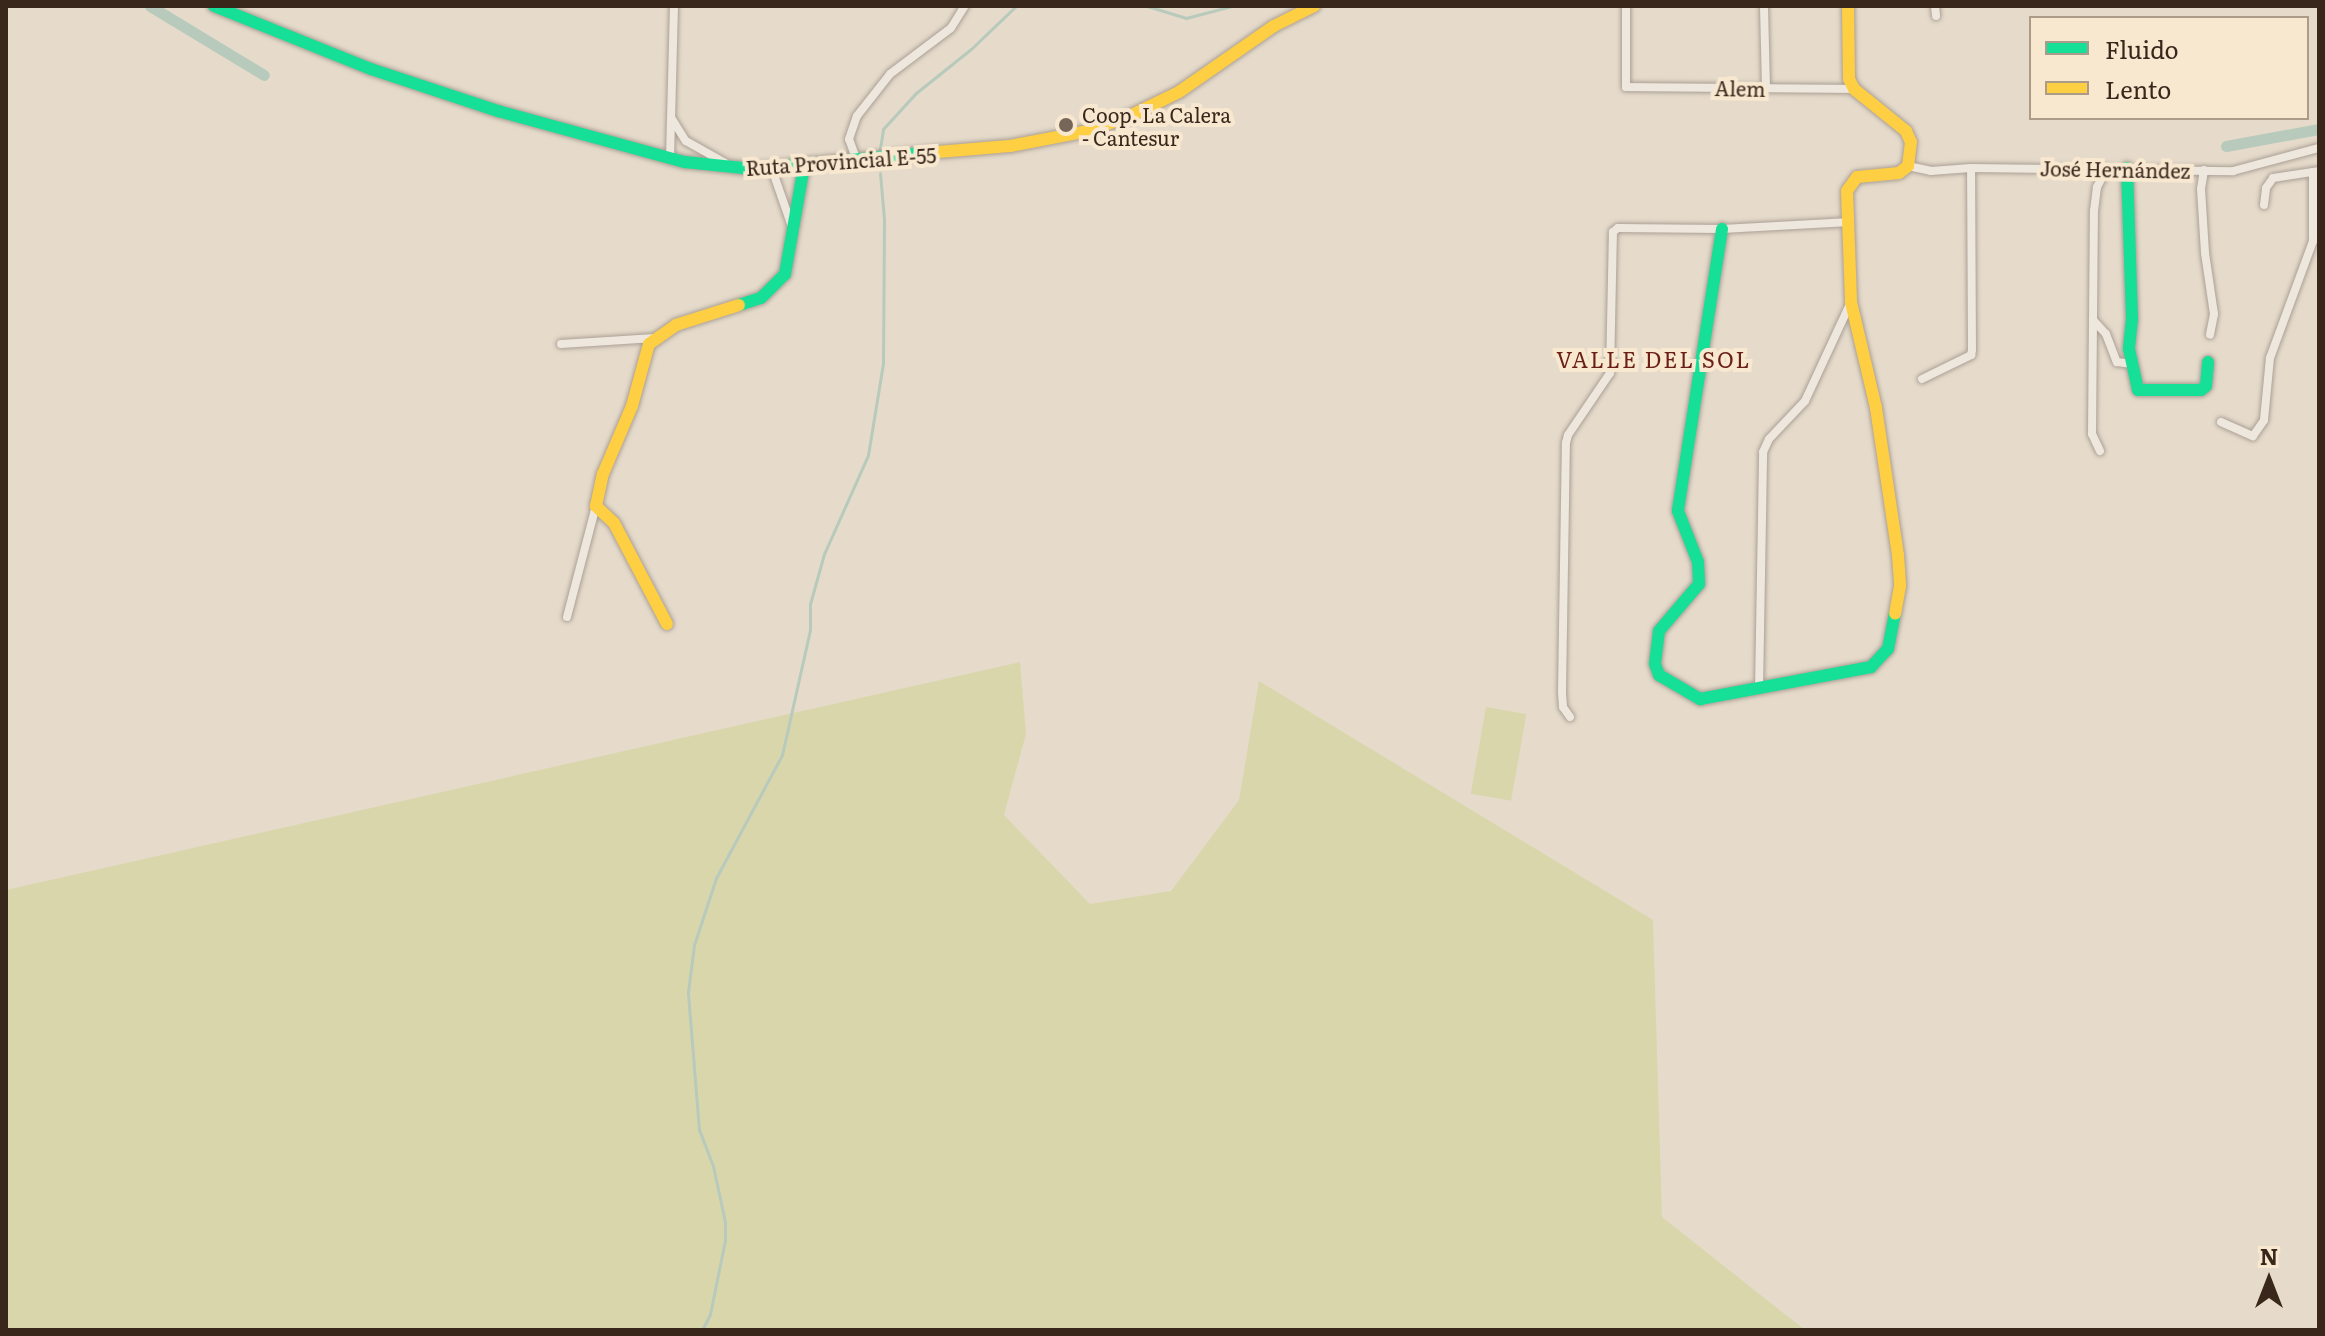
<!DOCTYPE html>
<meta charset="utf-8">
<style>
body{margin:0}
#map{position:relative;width:2325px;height:1336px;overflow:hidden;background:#e6dbcb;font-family:Literata,serif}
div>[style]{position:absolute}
.green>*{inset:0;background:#dad6ac;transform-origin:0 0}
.stream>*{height:3px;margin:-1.5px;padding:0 1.5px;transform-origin:1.5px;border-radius:1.5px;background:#b7cabc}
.canal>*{height:11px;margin:-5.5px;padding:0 5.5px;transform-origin:5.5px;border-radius:5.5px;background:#b7cabc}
.roads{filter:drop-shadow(0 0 2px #aba095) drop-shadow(0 0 2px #aba095)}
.street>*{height:8px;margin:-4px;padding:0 4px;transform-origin:4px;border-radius:4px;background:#eee7dd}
.fast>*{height:12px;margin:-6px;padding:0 6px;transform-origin:6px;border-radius:6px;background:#16e098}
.slow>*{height:12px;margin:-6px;padding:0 6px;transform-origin:6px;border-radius:6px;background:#ffcf43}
.dots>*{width:22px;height:22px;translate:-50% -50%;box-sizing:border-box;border:4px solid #f8e8d0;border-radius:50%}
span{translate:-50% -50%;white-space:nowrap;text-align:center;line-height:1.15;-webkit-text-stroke:8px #f8e8d0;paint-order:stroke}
.street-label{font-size:20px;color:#3a271c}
.poi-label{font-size:20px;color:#3a271c}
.left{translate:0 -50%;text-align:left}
.neighbourhood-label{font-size:22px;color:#6b1f17;letter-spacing:2px}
.frame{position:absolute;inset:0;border:8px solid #3a271c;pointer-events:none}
.legend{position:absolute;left:2029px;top:16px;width:280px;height:104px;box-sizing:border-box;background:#f8e8d0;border:2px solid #ac9b88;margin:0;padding:10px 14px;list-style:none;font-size:24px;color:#3a271c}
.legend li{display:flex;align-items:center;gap:16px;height:40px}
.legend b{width:40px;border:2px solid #ac9b88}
.north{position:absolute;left:2229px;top:1240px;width:80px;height:80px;-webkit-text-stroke:6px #f8e8d0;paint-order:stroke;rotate:0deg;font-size:22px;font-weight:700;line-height:32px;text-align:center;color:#3a271c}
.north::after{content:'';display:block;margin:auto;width:28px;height:36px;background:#3a271c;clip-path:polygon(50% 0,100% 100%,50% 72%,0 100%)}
</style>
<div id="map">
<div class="green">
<i style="clip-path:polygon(1020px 662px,1026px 734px,1004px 815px,1090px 904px,1171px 891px,1239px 800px,1259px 681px,1653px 920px,1662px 1217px,1805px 1330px,6px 1330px,6px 890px)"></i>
<i style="left:1486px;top:707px;width:41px;height:88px;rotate:10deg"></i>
</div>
<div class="stream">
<i style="left:1147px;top:6px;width:41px;rotate:17.1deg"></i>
<i style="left:1186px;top:18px;width:48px;rotate:-14.6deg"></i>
<i style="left:879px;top:155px;width:26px;rotate:-81deg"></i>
<i style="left:883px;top:129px;width:49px;rotate:-47.5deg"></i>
<i style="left:916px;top:93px;width:70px;rotate:-38.7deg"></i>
<i style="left:971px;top:49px;width:62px;rotate:-43.7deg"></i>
<i style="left:702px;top:1330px;width:18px;rotate:-63deg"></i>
<i style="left:710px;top:1314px;width:76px;rotate:-78.5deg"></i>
<i style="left:725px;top:1240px;width:18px;rotate:-90deg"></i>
<i style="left:725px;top:1222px;width:57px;rotate:-102.1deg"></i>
<i style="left:713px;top:1166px;width:39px;rotate:-111deg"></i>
<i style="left:699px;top:1130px;width:138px;rotate:-94.6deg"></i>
<i style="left:688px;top:992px;width:47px;rotate:-82.7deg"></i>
<i style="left:694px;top:945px;width:71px;rotate:-71.8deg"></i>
<i style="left:716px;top:878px;width:140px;rotate:-61.8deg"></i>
<i style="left:782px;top:755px;width:128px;rotate:-77.4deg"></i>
<i style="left:810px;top:630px;width:26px;rotate:-90deg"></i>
<i style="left:810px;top:604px;width:52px;rotate:-74.4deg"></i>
<i style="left:824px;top:554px;width:108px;rotate:-66deg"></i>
<i style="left:868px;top:455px;width:93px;rotate:-80.7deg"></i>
<i style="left:883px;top:363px;width:144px;rotate:-89.6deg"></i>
<i style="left:884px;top:219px;width:46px;rotate:-95deg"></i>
</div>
<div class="canal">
<i style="left:150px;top:6px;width:133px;rotate:31.2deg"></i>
<i style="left:2226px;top:146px;width:95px;rotate:-10.4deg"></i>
</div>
<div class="roads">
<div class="street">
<i style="left:1626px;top:6px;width:81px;rotate:90deg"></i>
<i style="left:1626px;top:87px;width:228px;rotate:0.5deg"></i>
<i style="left:1764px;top:6px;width:83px;rotate:88.6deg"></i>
<i style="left:1935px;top:6px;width:10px;rotate:84deg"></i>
<i style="left:672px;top:119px;width:26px;rotate:58deg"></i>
<i style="left:686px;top:141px;width:45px;rotate:29.4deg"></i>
<i style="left:670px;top:158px;width:152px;rotate:-88.5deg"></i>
<i style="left:857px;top:161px;width:23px;rotate:-110deg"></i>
<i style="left:849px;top:139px;width:24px;rotate:-71deg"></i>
<i style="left:857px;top:116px;width:53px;rotate:-51.8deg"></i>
<i style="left:890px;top:74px;width:76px;rotate:-37deg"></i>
<i style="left:951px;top:28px;width:26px;rotate:-58deg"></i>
<i style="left:1908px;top:166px;width:24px;rotate:12deg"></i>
<i style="left:1931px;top:171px;width:40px;rotate:-4.3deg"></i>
<i style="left:1971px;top:168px;width:262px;rotate:0.7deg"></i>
<i style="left:2233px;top:171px;width:89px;rotate:-15deg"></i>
<i style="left:772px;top:169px;width:58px;rotate:70.9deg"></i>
<i style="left:2204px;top:170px;width:19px;rotate:99deg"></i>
<i style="left:2201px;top:189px;width:64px;rotate:86.4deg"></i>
<i style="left:2205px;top:253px;width:62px;rotate:81.6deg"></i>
<i style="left:2214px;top:314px;width:21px;rotate:101deg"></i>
<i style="left:2264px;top:205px;width:17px;rotate:-83deg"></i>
<i style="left:2266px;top:188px;width:12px;rotate:-55deg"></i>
<i style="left:2273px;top:178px;width:47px;rotate:-8.7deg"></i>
<i style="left:2093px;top:320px;width:19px;rotate:47deg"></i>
<i style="left:2106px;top:334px;width:30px;rotate:69deg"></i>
<i style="left:2117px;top:362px;width:16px;rotate:7deg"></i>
<i style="left:561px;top:344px;width:94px;rotate:-3.7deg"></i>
<i style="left:1922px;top:379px;width:55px;rotate:-26.1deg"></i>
<i style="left:1971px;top:355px;width:5px;rotate:-79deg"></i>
<i style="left:1972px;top:350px;width:182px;rotate:-90.3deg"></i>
<i style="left:2221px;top:422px;width:35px;rotate:24deg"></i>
<i style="left:2253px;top:436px;width:19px;rotate:-55deg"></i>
<i style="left:2264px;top:420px;width:62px;rotate:-84.5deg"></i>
<i style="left:2270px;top:358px;width:125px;rotate:-69.8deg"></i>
<i style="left:2313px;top:241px;width:69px;rotate:-90deg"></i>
<i style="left:2100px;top:451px;width:19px;rotate:-115deg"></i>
<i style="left:2092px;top:434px;width:223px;rotate:-89.5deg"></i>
<i style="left:2094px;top:211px;width:24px;rotate:-83deg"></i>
<i style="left:2097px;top:187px;width:21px;rotate:-62deg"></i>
<i style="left:567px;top:617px;width:115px;rotate:-75.4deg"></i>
<i style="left:1759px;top:689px;width:237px;rotate:-89deg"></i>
<i style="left:1763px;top:452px;width:14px;rotate:-65deg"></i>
<i style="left:1769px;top:439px;width:52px;rotate:-46.5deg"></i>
<i style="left:1805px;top:401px;width:109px;rotate:-65.1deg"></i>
<i style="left:1570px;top:717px;width:12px;rotate:-125deg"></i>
<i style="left:1563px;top:707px;width:15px;rotate:-94deg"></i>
<i style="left:1562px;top:692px;width:249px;rotate:-89.1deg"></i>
<i style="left:1566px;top:443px;width:8px;rotate:-76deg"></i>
<i style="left:1568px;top:435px;width:75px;rotate:-55.9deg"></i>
<i style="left:1610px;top:373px;width:141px;rotate:-88.8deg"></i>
<i style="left:1613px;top:232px;width:6px;rotate:-39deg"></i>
<i style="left:1618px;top:228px;width:104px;rotate:0.6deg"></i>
<i style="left:1722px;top:229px;width:128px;rotate:-3.1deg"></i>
</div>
<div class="fast">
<i style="left:214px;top:6px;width:169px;rotate:21.9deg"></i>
<i style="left:371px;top:69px;width:134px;rotate:18.3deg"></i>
<i style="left:498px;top:111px;width:194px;rotate:15.3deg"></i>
<i style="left:685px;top:162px;width:68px;rotate:5.9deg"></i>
<i style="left:753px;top:169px;width:186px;rotate:-5.3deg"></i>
<i style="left:2127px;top:168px;width:151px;rotate:88.1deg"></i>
<i style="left:2132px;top:319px;width:30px;rotate:96deg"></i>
<i style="left:2129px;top:349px;width:42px;rotate:77.6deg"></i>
<i style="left:2138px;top:390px;width:63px"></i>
<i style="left:2201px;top:390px;width:6px;rotate:-39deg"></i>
<i style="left:2206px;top:386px;width:24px;rotate:-85deg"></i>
<i style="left:1722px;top:229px;width:285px;rotate:98.9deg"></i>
<i style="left:1678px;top:511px;width:55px;rotate:68.6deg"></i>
<i style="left:1698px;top:562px;width:22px;rotate:87deg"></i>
<i style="left:1699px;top:584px;width:62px;rotate:130.4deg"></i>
<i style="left:1659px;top:631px;width:33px;rotate:97deg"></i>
<i style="left:1655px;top:664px;width:12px;rotate:70deg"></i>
<i style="left:1659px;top:675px;width:48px;rotate:30.3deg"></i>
<i style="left:1700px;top:699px;width:174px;rotate:-10.6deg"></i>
<i style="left:1871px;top:667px;width:25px;rotate:-47deg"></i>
<i style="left:1888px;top:649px;width:36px;rotate:-79deg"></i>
<i style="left:739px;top:305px;width:23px;rotate:-18deg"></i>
<i style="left:761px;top:298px;width:34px;rotate:-45deg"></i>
<i style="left:785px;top:274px;width:110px;rotate:-80deg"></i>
</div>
<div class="slow">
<i style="left:1848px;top:6px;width:73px;rotate:89.2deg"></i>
<i style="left:1849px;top:79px;width:11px;rotate:63deg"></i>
<i style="left:1854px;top:89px;width:67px;rotate:38.9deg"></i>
<i style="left:1906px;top:131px;width:12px;rotate:66deg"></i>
<i style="left:1911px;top:142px;width:24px;rotate:97deg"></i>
<i style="left:1908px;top:166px;width:11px;rotate:142deg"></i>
<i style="left:1899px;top:173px;width:42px;rotate:174.6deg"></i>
<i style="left:1857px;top:177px;width:17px;rotate:126deg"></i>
<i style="left:1847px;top:191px;width:111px;rotate:87.9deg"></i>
<i style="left:1851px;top:302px;width:109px;rotate:76.7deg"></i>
<i style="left:1876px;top:408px;width:149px;rotate:81.5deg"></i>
<i style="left:1898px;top:555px;width:31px;rotate:86deg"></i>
<i style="left:1900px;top:586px;width:28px;rotate:100deg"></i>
<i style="left:938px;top:152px;width:72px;rotate:-4.8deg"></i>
<i style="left:1010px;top:146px;width:79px;rotate:-10.9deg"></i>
<i style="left:1088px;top:131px;width:47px;rotate:-20deg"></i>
<i style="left:1132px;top:115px;width:52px;rotate:-26.1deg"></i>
<i style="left:1179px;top:92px;width:116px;rotate:-34.8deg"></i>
<i style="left:1274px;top:26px;width:45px;rotate:-26.6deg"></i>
<i style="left:667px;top:624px;width:114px;rotate:-117.7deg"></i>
<i style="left:614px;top:523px;width:25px;rotate:-137deg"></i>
<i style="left:596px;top:506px;width:33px;rotate:-78deg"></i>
<i style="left:603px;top:474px;width:74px;rotate:-66.9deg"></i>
<i style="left:632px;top:406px;width:64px;rotate:-74.7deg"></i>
<i style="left:649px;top:344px;width:33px;rotate:-35deg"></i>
<i style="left:676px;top:325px;width:66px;rotate:-17.6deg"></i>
</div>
</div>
<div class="dots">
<i style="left:1066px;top:125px;background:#766659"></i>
</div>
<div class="street-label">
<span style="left:1740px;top:88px;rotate:1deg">Alem</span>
<span style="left:841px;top:161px;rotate:-4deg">Ruta Provincial E-55</span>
<span style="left:2115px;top:169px;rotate:1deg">José Hernández</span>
</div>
<div class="poi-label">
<span class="left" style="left:1082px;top:126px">Coop. La Calera<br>- Cantesur</span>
</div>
<div class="neighbourhood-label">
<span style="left:1654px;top:359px">VALLE DEL SOL</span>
</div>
<div class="frame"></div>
<ul class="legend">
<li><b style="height:10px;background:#16e098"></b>Fluido</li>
<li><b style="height:10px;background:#ffcf43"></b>Lento</li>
</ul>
<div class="north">N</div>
</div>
